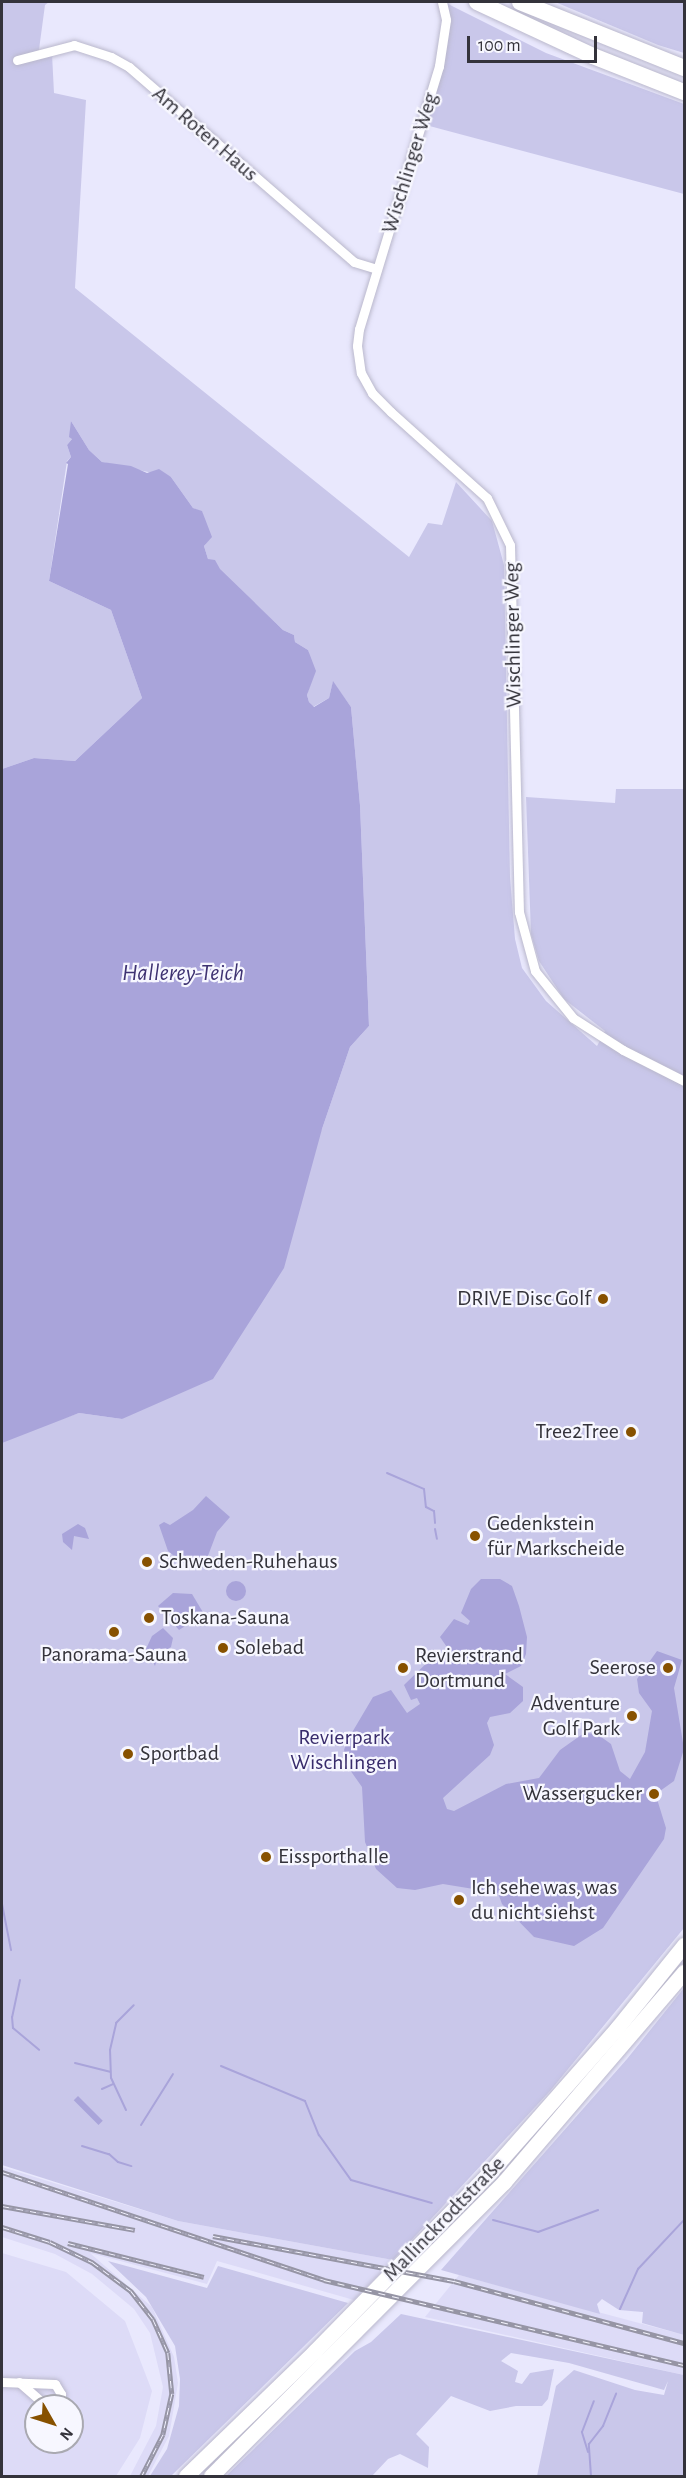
<!DOCTYPE html>
<meta charset="utf-8">
<style>
body{margin:0}
#map{position:relative;width:686px;height:2478px;overflow:hidden;background:#e9e8fd;font-family:"Alegreya Sans",sans-serif}
div>[style]{position:absolute}
.built>*{inset:0;background:#dddbf7}
.green>*{inset:0;background:#c9c7ea}
.water>*{inset:0;background:#a9a4da;transform-origin:0 0}
.round{border-radius:50%}
.stream>*{height:2px;margin:-1px;padding:0 1px;transform-origin:1px;border-radius:1px;background:#a9a4da}
.roads{filter:drop-shadow(0 0 2px #bab8cc) drop-shadow(0 0 2px #bab8cc)}
.minor>*{height:9px;margin:-4.5px;padding:0 4.5px;transform-origin:4.5px;border-radius:4.5px;background:#fff}
.trunk>*{height:15px;margin:-7.5px;padding:0 7.5px;transform-origin:7.5px;border-radius:7.5px;background:#fff}
.motorway>*{height:16px;margin:-8px;padding:0 8px;transform-origin:8px;border-radius:8px;background:#fff}
.rail>*{height:4.5px;margin-top:-2.25px;transform-origin:0;background:repeating-linear-gradient(90deg,#f7f7ff 0 7px,#9695a5 0 14px);box-sizing:border-box;border-block:2px solid #9695a5}
.dots>*{width:16px;height:16px;translate:-50% -50%;box-sizing:border-box;border:3px solid #f7f7ff;border-radius:50%}
span{translate:-50% -50%;white-space:nowrap;text-align:center;line-height:1.15;-webkit-text-stroke:4.5px #f7f7ff;paint-order:stroke}
.street-label{font-size:22px;color:#34333b}
.poi-label{font-size:22px;color:#34333b}
.right{translate:-100% -50%;text-align:right}
.left{translate:0 -50%;text-align:left}
.park-label{font-size:22px;color:#382b6b}
.water-label{font-size:24px;color:#3e3272;font-style:italic}
.frame{position:absolute;inset:0;border:3px solid #34333b;pointer-events:none}
.north{position:absolute;left:24px;top:2394px;width:60px;height:60px;box-sizing:border-box;background:#f7f7ff;border:2px solid #a9a9b1;border-radius:50%;rotate:129deg;font-size:16px;font-weight:700;line-height:24px;text-align:center;color:#34333b}
.north::after{content:'';display:block;margin:auto;width:21px;height:27px;background:#875100;clip-path:polygon(50% 0,100% 100%,50% 72%,0 100%)}
.scale{position:absolute;left:467px;top:36px;width:130px;height:27px;box-sizing:border-box;border:3px solid #34333b;border-top:0;padding-left:8px;font-size:18px;line-height:21px;white-space:nowrap;color:#34333b;-webkit-text-stroke:4px #f7f7ff;paint-order:stroke}
</style>
<div id="map">
<div class="built">
<i style="clip-path:polygon(2px 2167px,178px 2221px,393px 2260px,354px 2300px,217px 2261px,207px 2284px,90px 2253px,152px 2307px,174px 2357px,178px 2383px,169px 2436px,148px 2476px,130px 2476px,156px 2426px,163px 2387px,150px 2333px,134px 2309px,92px 2274px,55px 2254px,2px 2237px)"></i>
<i style="clip-path:polygon(evenodd,2px 2253px,66px 2272px,125px 2321px,152px 2391px,140px 2438px,116px 2476px,2px 2476px,2px 2253px,36px 2406px,72px 2406px,72px 2442px,36px 2442px,36px 2406px)"></i>
<i style="clip-path:polygon(459px 2275px,684px 2335px,684px 2375px,425px 2317px)"></i>
</div>
<div class="green">
<i style="clip-path:polygon(2px 2px,49px 2px,45px 5px,38px 57px,52px 54px,54px 93px,86px 100px,75px 288px,409px 557px,428px 523px,442px 525px,456px 482px,492px 521px,504px 565px,510px 877px,515px 939px,522px 968px,546px 1001px,597px 1046px,605px 1031px,564px 999px,539px 961px,531px 934px,526px 797px,615px 803px,616px 789px,684px 789px,684px 1928px,550px 2091px,393px 2260px,178px 2221px,2px 2165px,2px 1440px,79px 1413px,122px 1419px,322px 1129px,350px 1047px,369px 1026px,360px 805px,351px 707px,333px 682px,329px 698px,313px 707px,309px 702px,307px 695px,313px 675px,308px 650px,295px 642px,294px 635px,283px 630px,208px 559px,204px 546px,210px 538px,202px 512px,193px 508px,171px 477px,102px 462px,89px 450px,71px 421px,72px 439px,67px 445px,71px 457px,67px 461px,49px 581px,111px 610px,142px 698px,75px 761px,34px 758px,2px 769px)"></i>
<i style="clip-path:polygon(444px 2px,546px 53px,684px 104px,684px 194px,422px 124px,436px 79px)"></i>
<i style="clip-path:polygon(555px 2px,684px 2px,684px 53px,658px 45px)"></i>
<i style="clip-path:polygon(684px 1988px,684px 2335px,642px 2323px,643px 2312px,619px 2310px,602px 2299px,597px 2304px,600px 2314px,441px 2270px,627px 2059px)"></i>
<i style="clip-path:polygon(108px 2261px,207px 2288px,218px 2266px,348px 2303px,171px 2476px,150px 2476px,167px 2449px,179px 2406px,180px 2379px,175px 2346px,146px 2297px)"></i>
<i style="clip-path:polygon(401px 2314px,684px 2375px,684px 2476px,537px 2476px,556px 2386px,574px 2370px,635px 2390px,664px 2395px,668px 2381px,664px 2390px,569px 2363px,511px 2353px,501px 2361px,518px 2371px,515px 2382px,522px 2384px,530px 2373px,554px 2369px,548px 2399px,542px 2406px,516px 2406px,490px 2411px,451px 2396px,416px 2434px,429px 2447px,428px 2468px,400px 2454px,388px 2459px,372px 2476px,226px 2476px,355px 2351px,371px 2342px)"></i>
</div>
<div class="water">
<i style="clip-path:polygon(71px 421px,89px 450px,102px 462px,131px 466px,147px 473px,159px 469px,171px 477px,193px 508px,202px 511px,212px 537px,204px 546px,208px 559px,215px 560px,220px 569px,283px 630px,294px 635px,295px 642px,308px 650px,316px 671px,307px 695px,309px 702px,314px 707px,329px 698px,333px 681px,351px 707px,360px 805px,369px 1026px,350px 1047px,322px 1129px,284px 1268px,213px 1379px,122px 1419px,79px 1413px,2px 1443px,2px 769px,34px 758px,75px 761px,142px 698px,111px 610px,49px 581px,68px 464px,66px 463px,71px 457px,67px 445px,72px 439px,69px 437px)"></i>
<i style="clip-path:polygon(206px 1496px,230px 1517px,217px 1532px,206px 1561px,212px 1558px,211px 1566px,203px 1568px,183px 1563px,168px 1551px,159px 1525px,164px 1522px,170px 1525px,193px 1510px)"></i>
<i style="clip-path:polygon(78px 1524px,85px 1528px,89px 1539px,74px 1536px,72px 1550px,63px 1542px,62px 1534px)"></i>
<i style="clip-path:polygon(481px 1579px,500px 1579px,512px 1586px,519px 1606px,527px 1637px,526px 1654px,521px 1666px,505px 1674px,523px 1687px,523px 1701px,510px 1713px,490px 1717px,487px 1723px,494px 1745px,490px 1755px,443px 1798px,447px 1809px,454px 1811px,506px 1784px,539px 1778px,560px 1750px,584px 1733px,597px 1734px,611px 1744px,620px 1771px,630px 1779px,645px 1752px,652px 1711px,639px 1693px,637px 1679px,657px 1651px,682px 1660px,674px 1688px,684px 1749px,674px 1781px,660px 1791px,657px 1799px,666px 1828px,664px 1839px,603px 1928px,574px 1946px,534px 1937px,502px 1904px,498px 1893px,443px 1884px,415px 1890px,397px 1888px,376px 1869px,365px 1842px,362px 1787px,350px 1770px,344px 1750px,347px 1741px,373px 1697px,391px 1690px,407px 1713px,420px 1704px,417px 1698px,411px 1700px,404px 1685px,438px 1652px,449px 1660px,453px 1656px,440px 1637px,454px 1619px,468px 1625px,470px 1621px,461px 1613px,471px 1589px)"></i>
<i class="round" style="left:226px;top:1581px;width:20px;height:20px"></i>
<i style="clip-path:polygon(173px 1593px,192px 1594px,204px 1614px,179px 1630px,158px 1606px)"></i>
<i style="clip-path:polygon(163px 1628px,173px 1638px,171px 1647px,158px 1656px,155px 1666px,146px 1649px,152px 1636px)"></i>
<i style="left:78px;top:2096px;width:35px;height:6px;rotate:45deg"></i>
</div>
<div class="stream">
<i style="left:387px;top:1473px;width:40px;rotate:23.4deg"></i>
<i style="left:424px;top:1489px;width:18px;rotate:84deg"></i>
<i style="left:426px;top:1507px;width:9px;rotate:27deg"></i>
<i style="left:434px;top:1511px;width:12px;rotate:85deg"></i>
<i style="left:435px;top:1529px;width:10px;rotate:79deg"></i>
<i style="left:2px;top:1904px;width:47px;rotate:78.9deg"></i>
<i style="left:20px;top:1980px;width:38px;rotate:102deg"></i>
<i style="left:12px;top:2017px;width:11px;rotate:85deg"></i>
<i style="left:13px;top:2028px;width:34px;rotate:40deg"></i>
<i style="left:75px;top:2063px;width:36px;rotate:14deg"></i>
<i style="left:221px;top:2066px;width:91px;rotate:22.6deg"></i>
<i style="left:305px;top:2101px;width:37px;rotate:68deg"></i>
<i style="left:319px;top:2135px;width:55px;rotate:54.6deg"></i>
<i style="left:351px;top:2180px;width:84px;rotate:15.9deg"></i>
<i style="left:102px;top:2089px;width:12px;rotate:-24deg"></i>
<i style="left:126px;top:2110px;width:35px;rotate:-115deg"></i>
<i style="left:111px;top:2078px;width:28px;rotate:-92deg"></i>
<i style="left:110px;top:2050px;width:28px;rotate:-77deg"></i>
<i style="left:116px;top:2023px;width:25px;rotate:-45deg"></i>
<i style="left:141px;top:2125px;width:60px;rotate:-57.9deg"></i>
<i style="left:82px;top:2146px;width:28px;rotate:17deg"></i>
<i style="left:109px;top:2154px;width:12px;rotate:42deg"></i>
<i style="left:118px;top:2162px;width:14px;rotate:17deg"></i>
<i style="left:493px;top:2220px;width:47px;rotate:14.9deg"></i>
<i style="left:538px;top:2232px;width:64px;rotate:-20.1deg"></i>
<i style="left:620px;top:2309px;width:44px;rotate:-65.8deg"></i>
<i style="left:638px;top:2269px;width:67px;rotate:-46.8deg"></i>
<i style="left:588px;top:2452px;width:21px;rotate:-107deg"></i>
<i style="left:582px;top:2432px;width:33px;rotate:-69deg"></i>
<i style="left:591px;top:2476px;width:32px;rotate:-94deg"></i>
<i style="left:589px;top:2444px;width:23px;rotate:-52deg"></i>
<i style="left:603px;top:2426px;width:35px;rotate:-68deg"></i>
</div>
<div class="roads">
<div class="minor">
<i style="left:442px;top:2px;width:18px;rotate:77deg"></i>
<i style="left:446px;top:20px;width:47px;rotate:98.7deg"></i>
<i style="left:439px;top:66px;width:275px;rotate:106.9deg"></i>
<i style="left:359px;top:329px;width:17px;rotate:97deg"></i>
<i style="left:357px;top:346px;width:27px;rotate:82deg"></i>
<i style="left:361px;top:373px;width:23px;rotate:61deg"></i>
<i style="left:372px;top:393px;width:27px;rotate:45deg"></i>
<i style="left:391px;top:412px;width:129px;rotate:41.9deg"></i>
<i style="left:487px;top:498px;width:52px;rotate:63.9deg"></i>
<i style="left:510px;top:545px;width:367px;rotate:88.6deg"></i>
<i style="left:519px;top:912px;width:61px;rotate:74.8deg"></i>
<i style="left:535px;top:971px;width:60px;rotate:51deg"></i>
<i style="left:573px;top:1018px;width:59px;rotate:32.6deg"></i>
<i style="left:623px;top:1050px;width:68px;rotate:26.9deg"></i>
<i style="left:17px;top:60px;width:59px;rotate:-14.7deg"></i>
<i style="left:74px;top:45px;width:39px;rotate:18deg"></i>
<i style="left:111px;top:57px;width:21px;rotate:29deg"></i>
<i style="left:129px;top:67px;width:298px;rotate:40.9deg"></i>
<i style="left:354px;top:262px;width:24px;rotate:17deg"></i>
<i style="left:2px;top:2382px;width:53px;rotate:2.2deg"></i>
<i style="left:55px;top:2384px;width:12px;rotate:59deg"></i>
<i style="left:61px;top:2394px;width:6px;rotate:99deg"></i>
<i style="left:60px;top:2400px;width:10px;rotate:143deg"></i>
<i style="left:19px;top:2382px;width:37px;rotate:41deg"></i>
</div>
<div class="trunk">
<i style="left:186px;top:2476px;width:180px;rotate:-44.1deg"></i>
<i style="left:315px;top:2351px;width:252px;rotate:-45.6deg"></i>
<i style="left:491px;top:2171px;width:191px;rotate:-48.6deg"></i>
<i style="left:617px;top:2028px;width:107px;rotate:-51.1deg"></i>
<i style="left:211px;top:2476px;width:415px;rotate:-45.1deg"></i>
<i style="left:504px;top:2182px;width:277px;rotate:-49.4deg"></i>
</div>
<div class="motorway">
<i style="left:477px;top:2px;width:128px;rotate:25deg"></i>
<i style="left:593px;top:56px;width:98px;rotate:21.6deg"></i>
<i style="left:520px;top:2px;width:177px;rotate:21.9deg"></i>
</div>
</div>
<div class="rail">
<i style="left:2px;top:2172px;width:340px;rotate:18.5deg"></i>
<i style="left:324px;top:2280px;width:370px;rotate:13.3deg"></i>
<i style="left:2px;top:2206px;width:135px;rotate:10.2deg"></i>
<i style="left:2px;top:2227px;width:50px;rotate:17.4deg"></i>
<i style="left:50px;top:2242px;width:47px;rotate:25.5deg"></i>
<i style="left:92px;top:2262px;width:49px;rotate:36.6deg"></i>
<i style="left:131px;top:2291px;width:36px;rotate:52deg"></i>
<i style="left:153px;top:2319px;width:37px;rotate:66deg"></i>
<i style="left:168px;top:2353px;width:41px;rotate:84.4deg"></i>
<i style="left:172px;top:2394px;width:42px;rotate:102.4deg"></i>
<i style="left:163px;top:2435px;width:46px;rotate:117.1deg"></i>
<i style="left:213px;top:2236px;width:245px;rotate:10.6deg"></i>
<i style="left:454px;top:2281px;width:238px;rotate:15.1deg"></i>
<i style="left:68px;top:2243px;width:140px;rotate:14deg"></i>
</div>
<div class="dots">
<i style="left:603px;top:1299px;background:#875100"></i>
<i style="left:631px;top:1432px;background:#875100"></i>
<i style="left:475px;top:1536px;background:#875100"></i>
<i style="left:147px;top:1562px;background:#875100"></i>
<i style="left:149px;top:1618px;background:#875100"></i>
<i style="left:114px;top:1632px;background:#875100"></i>
<i style="left:223px;top:1648px;background:#875100"></i>
<i style="left:403px;top:1668px;background:#875100"></i>
<i style="left:668px;top:1668px;background:#875100"></i>
<i style="left:632px;top:1716px;background:#875100"></i>
<i style="left:128px;top:1754px;background:#875100"></i>
<i style="left:654px;top:1794px;background:#875100"></i>
<i style="left:266px;top:1857px;background:#875100"></i>
<i style="left:459px;top:1900px;background:#875100"></i>
</div>
<div class="street-label">
<span style="left:205px;top:134px;rotate:41deg">Am Roten Haus</span>
<span style="left:410px;top:163px;rotate:-73deg">Wischlinger Weg</span>
<span style="left:513px;top:635px;rotate:-91deg">Wischlinger Weg</span>
<span style="left:444px;top:2219px;rotate:-46deg">Mallinckrodtstraße</span>
</div>
<div class="poi-label">
<span class="right" style="left:591px;top:1299px">DRIVE Disc Golf</span>
<span class="right" style="left:619px;top:1432px">Tree2Tree</span>
<span class="left" style="left:487px;top:1536px">Gedenkstein<br>für Markscheide</span>
<span class="left" style="left:159px;top:1562px">Schweden-Ruhehaus</span>
<span class="left" style="left:161px;top:1618px">Toskana-Sauna</span>
<span class="left" style="left:235px;top:1648px">Solebad</span>
<span style="left:114px;top:1655px">Panorama-Sauna</span>
<span class="left" style="left:415px;top:1668px">Revierstrand<br>Dortmund</span>
<span class="right" style="left:656px;top:1668px">Seerose</span>
<span class="right" style="left:620px;top:1716px">Adventure<br>Golf Park</span>
<span class="left" style="left:140px;top:1754px">Sportbad</span>
<span class="right" style="left:642px;top:1794px">Wassergucker</span>
<span class="left" style="left:278px;top:1857px">Eissporthalle</span>
<span class="left" style="left:471px;top:1900px">Ich sehe was, was<br>du nicht siehst</span>
</div>
<div class="park-label">
<span style="left:344px;top:1750px">Revierpark<br>Wischlingen</span>
</div>
<div class="water-label">
<span style="left:183px;top:974px">Hallerey-Teich</span>
</div>
<div class="frame"></div>
<div class="north">N</div>
<div class="scale">100 m</div>
</div>
